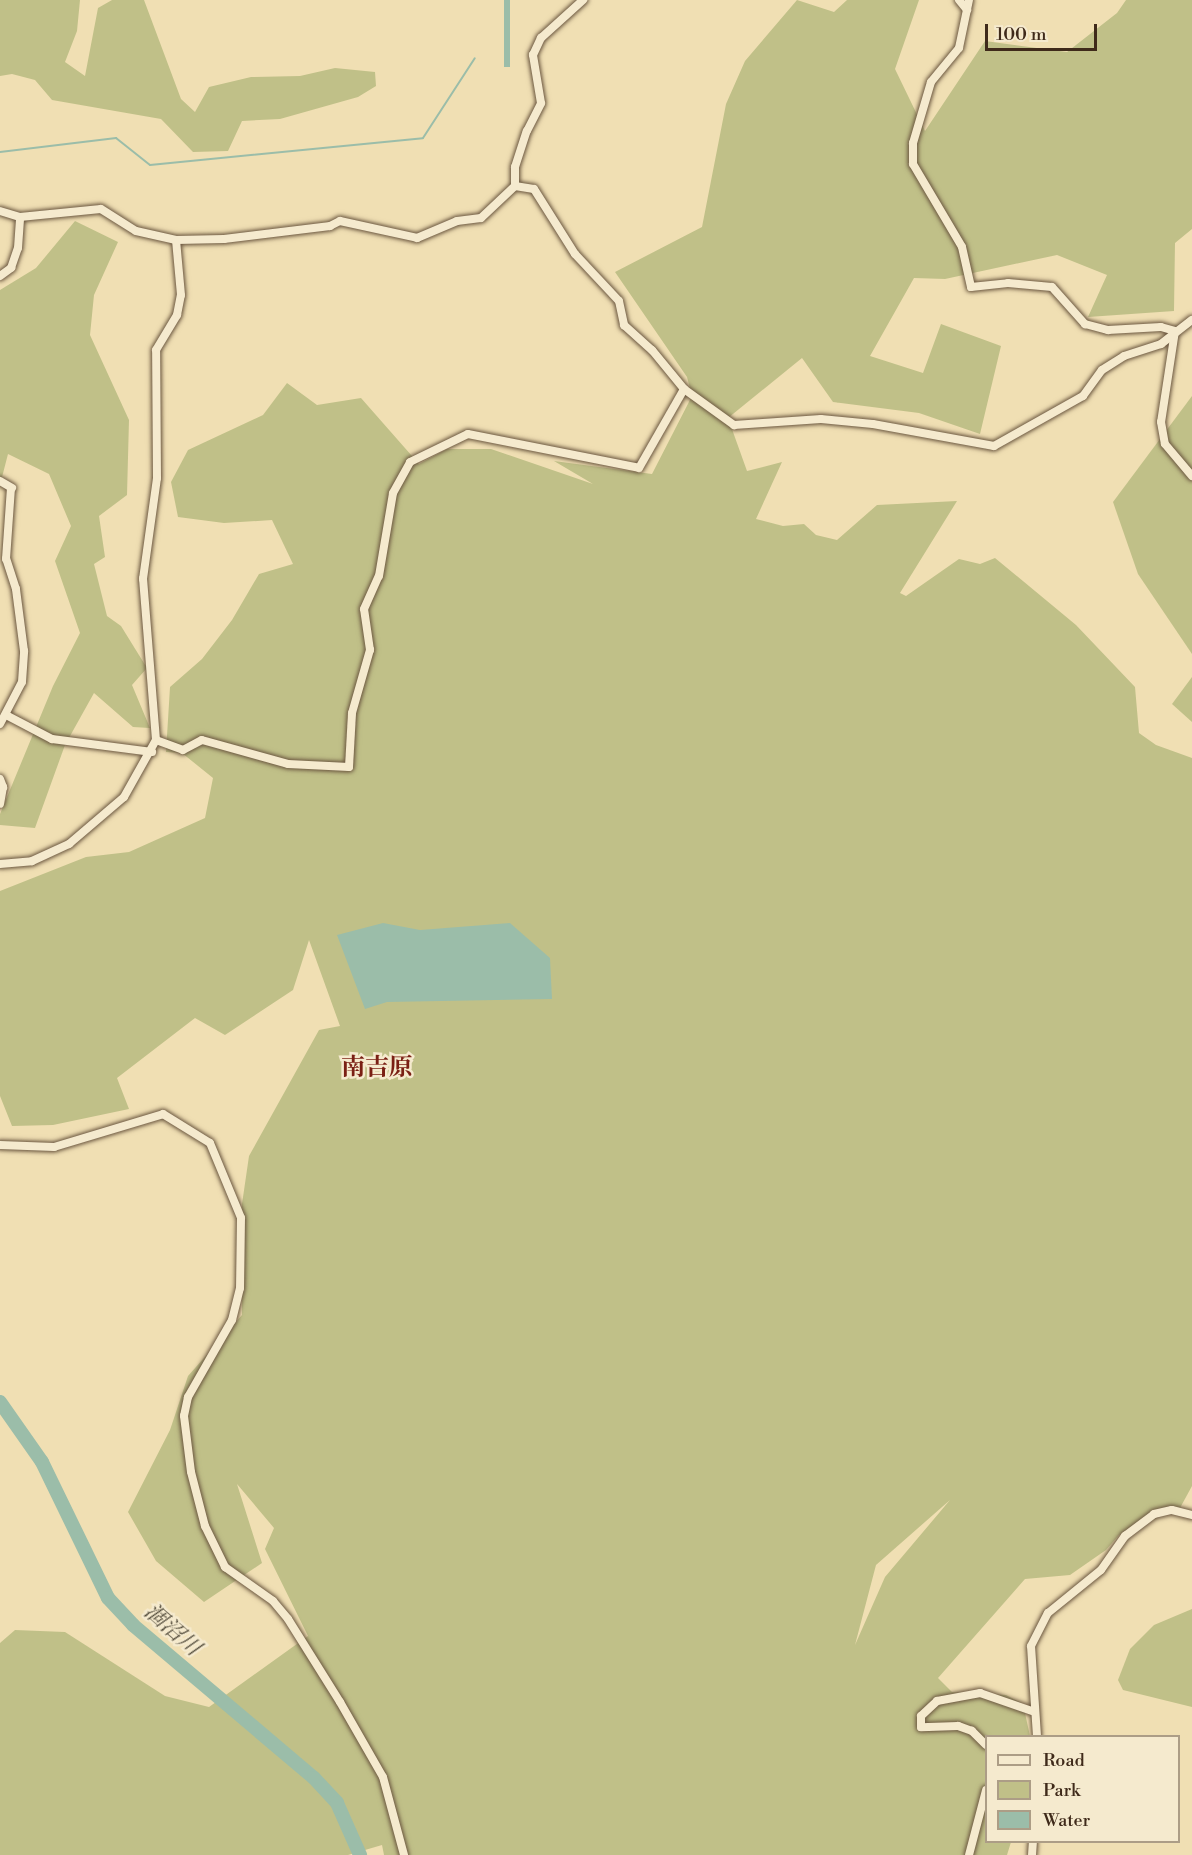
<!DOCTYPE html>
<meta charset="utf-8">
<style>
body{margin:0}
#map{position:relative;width:1192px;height:1855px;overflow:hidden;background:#f0dfb3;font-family:"Libre Bodoni","Noto Serif JP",serif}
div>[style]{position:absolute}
.green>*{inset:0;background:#c0c088}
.water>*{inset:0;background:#9bbda9;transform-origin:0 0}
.stream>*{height:2px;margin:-1px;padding:0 1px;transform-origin:1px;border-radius:1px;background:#9bbda9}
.river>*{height:14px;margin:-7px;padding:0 7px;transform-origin:7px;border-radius:7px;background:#9bbda9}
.roads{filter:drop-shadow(0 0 2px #6b5740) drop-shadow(0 0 2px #6b5740)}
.minor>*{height:8px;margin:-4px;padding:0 4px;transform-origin:4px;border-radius:4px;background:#f5eace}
span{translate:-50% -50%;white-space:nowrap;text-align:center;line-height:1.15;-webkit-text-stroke:5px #f5eace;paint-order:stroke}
.water-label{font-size:22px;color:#564f3e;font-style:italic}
.quarter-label{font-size:24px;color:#7a1f14;font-weight:700}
.legend{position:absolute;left:985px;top:1735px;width:195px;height:108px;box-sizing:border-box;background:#f5eace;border:2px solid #ac9d86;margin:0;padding:8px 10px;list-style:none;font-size:18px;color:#3f2a1a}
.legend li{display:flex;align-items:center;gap:12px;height:30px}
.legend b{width:30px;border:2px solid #ac9d86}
.scale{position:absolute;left:985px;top:24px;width:112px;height:27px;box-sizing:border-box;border:3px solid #3f2a1a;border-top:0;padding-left:8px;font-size:18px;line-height:21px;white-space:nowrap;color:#3f2a1a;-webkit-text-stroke:4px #f5eace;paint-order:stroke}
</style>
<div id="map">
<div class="green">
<i style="clip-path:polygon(0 0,80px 0,77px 31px,65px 62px,85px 76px,98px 8px,112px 0,144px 0,181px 99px,195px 112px,209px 87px,251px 77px,300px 76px,335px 68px,375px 72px,376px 86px,358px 97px,280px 119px,242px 121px,228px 151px,193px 152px,161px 119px,52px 100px,35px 80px,12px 74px,0 76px)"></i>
<i style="clip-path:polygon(evenodd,797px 0,834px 12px,847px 0,919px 0,895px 69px,925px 131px,985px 41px,1067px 52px,1117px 13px,1126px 0,1192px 0,1192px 229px,1175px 243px,1174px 311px,1088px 317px,1107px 275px,1057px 255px,945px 279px,914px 278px,870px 356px,923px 373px,941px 324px,1001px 346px,980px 434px,919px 413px,833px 402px,802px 358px,728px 418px,747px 471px,782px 462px,756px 519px,783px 526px,804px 524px,816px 535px,837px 540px,877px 505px,957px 501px,900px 593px,906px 596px,959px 559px,980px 564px,995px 558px,1076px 625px,1135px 687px,1139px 733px,1156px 745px,1192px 758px,1192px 1486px,1180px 1508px,1119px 1535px,1106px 1550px,1070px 1575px,1025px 1579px,938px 1678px,952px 1692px,1006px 1695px,1023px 1704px,1030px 1736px,986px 1736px,986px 1842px,1011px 1842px,1007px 1855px,384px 1855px,382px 1845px,348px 1855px,0 1855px,0 1643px,15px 1630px,65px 1632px,165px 1696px,209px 1707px,308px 1636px,265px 1549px,274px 1528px,237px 1484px,262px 1563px,204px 1602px,156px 1561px,128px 1512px,170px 1430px,188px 1376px,242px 1315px,242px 1204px,249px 1156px,319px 1030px,340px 1026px,309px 940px,293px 990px,225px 1035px,195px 1018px,117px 1078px,129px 1109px,53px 1125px,12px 1126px,0 1096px,0 891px,86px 857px,129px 852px,205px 818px,213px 778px,182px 753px,166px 752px,170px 687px,202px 659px,232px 620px,259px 574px,293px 564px,272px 520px,224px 523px,178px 517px,171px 482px,188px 450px,263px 415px,287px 383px,317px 405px,361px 398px,419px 464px,447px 449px,491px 449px,593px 484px,554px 461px,652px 474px,692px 396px,687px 377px,615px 272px,702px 227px,726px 104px,745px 61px,797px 0,950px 1500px,885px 1577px,855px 1645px,876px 1565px,950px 1500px)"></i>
<i style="clip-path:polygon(75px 221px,118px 242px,94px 295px,90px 335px,129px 420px,127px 495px,99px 516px,105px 557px,94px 564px,107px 616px,121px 626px,147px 668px,132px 685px,150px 728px,133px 727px,94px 693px,65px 745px,35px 828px,0 825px,0 814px,53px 686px,80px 633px,55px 561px,71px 526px,49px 474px,8px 454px,0 485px,0 290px,36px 268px)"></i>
<i style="clip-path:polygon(1192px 396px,1192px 654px,1138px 574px,1113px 502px)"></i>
<i style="clip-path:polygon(1192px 677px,1192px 722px,1172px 704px)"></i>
<i style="clip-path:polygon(1192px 1609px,1192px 1707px,1123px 1690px,1118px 1680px,1130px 1649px,1154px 1625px)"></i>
</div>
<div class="water">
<i style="left:504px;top:0;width:6px;height:67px"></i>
<i style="clip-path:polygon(383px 923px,420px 930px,510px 923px,550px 958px,552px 999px,387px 1002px,365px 1009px,337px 935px)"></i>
</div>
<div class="stream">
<i style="left:0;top:152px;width:117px;rotate:-6.9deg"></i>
<i style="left:116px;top:138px;width:43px;rotate:38.5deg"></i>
<i style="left:150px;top:165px;width:274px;rotate:-5.6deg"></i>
<i style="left:423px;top:138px;width:95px;rotate:-57deg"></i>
</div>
<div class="river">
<i style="left:0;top:1402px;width:73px;rotate:55deg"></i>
<i style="left:42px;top:1462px;width:151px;rotate:64.1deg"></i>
<i style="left:108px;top:1598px;width:37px;rotate:47deg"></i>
<i style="left:133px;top:1625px;width:237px;rotate:40.2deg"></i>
<i style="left:314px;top:1778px;width:34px;rotate:47deg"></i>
<i style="left:337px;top:1803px;width:57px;rotate:66.1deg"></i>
</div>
<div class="roads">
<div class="minor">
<i style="left:959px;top:0;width:13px;rotate:51deg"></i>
<i style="left:969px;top:0;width:49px;rotate:101.8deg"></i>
<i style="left:959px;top:48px;width:44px;rotate:129.5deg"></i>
<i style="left:931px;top:82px;width:64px;rotate:106.4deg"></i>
<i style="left:913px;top:143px;width:21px;rotate:90deg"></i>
<i style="left:913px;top:164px;width:96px;rotate:59.4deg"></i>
<i style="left:962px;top:247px;width:41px;rotate:77.3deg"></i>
<i style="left:971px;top:287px;width:37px;rotate:-6deg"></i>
<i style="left:1008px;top:283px;width:44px;rotate:5.2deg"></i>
<i style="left:1052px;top:287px;width:50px;rotate:48.3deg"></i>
<i style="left:1085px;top:324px;width:24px;rotate:15deg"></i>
<i style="left:1108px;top:330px;width:53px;rotate:-3.2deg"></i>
<i style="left:1161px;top:327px;width:15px;rotate:16deg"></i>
<i style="left:515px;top:186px;width:19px;rotate:9deg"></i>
<i style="left:534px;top:189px;width:77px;rotate:57.8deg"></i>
<i style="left:575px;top:254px;width:64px;rotate:46.9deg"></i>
<i style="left:619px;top:301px;width:25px;rotate:78deg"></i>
<i style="left:624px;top:325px;width:38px;rotate:42deg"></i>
<i style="left:652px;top:350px;width:50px;rotate:50.6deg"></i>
<i style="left:684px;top:389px;width:62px;rotate:35.8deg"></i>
<i style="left:734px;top:425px;width:87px;rotate:-3.9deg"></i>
<i style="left:821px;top:419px;width:52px;rotate:5.5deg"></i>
<i style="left:873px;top:424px;width:123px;rotate:10.3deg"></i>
<i style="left:994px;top:446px;width:102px;rotate:-29.3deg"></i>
<i style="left:1083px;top:396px;width:32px;rotate:-54deg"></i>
<i style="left:1102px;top:370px;width:26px;rotate:-32deg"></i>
<i style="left:1124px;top:356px;width:39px;rotate:-18deg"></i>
<i style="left:1161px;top:344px;width:39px;rotate:-38deg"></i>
<i style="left:0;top:211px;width:21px;rotate:17deg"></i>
<i style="left:20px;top:217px;width:81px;rotate:-5.6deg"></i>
<i style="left:101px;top:209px;width:41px;rotate:32.2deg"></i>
<i style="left:136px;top:231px;width:41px;rotate:12.7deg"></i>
<i style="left:176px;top:240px;width:48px;rotate:-1.2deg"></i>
<i style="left:224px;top:239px;width:107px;rotate:-7deg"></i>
<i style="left:330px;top:226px;width:11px;rotate:-27deg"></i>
<i style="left:340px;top:221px;width:79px;rotate:12.4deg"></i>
<i style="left:417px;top:238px;width:43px;rotate:-23deg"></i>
<i style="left:457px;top:221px;width:24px;rotate:-7deg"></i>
<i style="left:481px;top:218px;width:47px;rotate:-43.3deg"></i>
<i style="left:515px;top:186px;width:19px;rotate:-90deg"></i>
<i style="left:515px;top:167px;width:38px;rotate:-72deg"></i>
<i style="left:527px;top:131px;width:31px;rotate:-63deg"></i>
<i style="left:541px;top:103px;width:49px;rotate:-99.5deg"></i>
<i style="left:533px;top:55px;width:19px;rotate:-65deg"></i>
<i style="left:541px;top:38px;width:57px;rotate:-42.1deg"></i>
<i style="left:0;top:276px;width:14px;rotate:-36deg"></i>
<i style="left:11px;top:268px;width:21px;rotate:-71deg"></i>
<i style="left:18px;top:248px;width:31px;rotate:-86deg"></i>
<i style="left:1175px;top:331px;width:92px;rotate:98.7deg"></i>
<i style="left:1161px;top:422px;width:22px;rotate:80deg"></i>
<i style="left:1165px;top:444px;width:42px;rotate:49.8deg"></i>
<i style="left:0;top:481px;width:14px;rotate:30deg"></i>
<i style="left:6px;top:715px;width:52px;rotate:27.6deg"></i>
<i style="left:52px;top:739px;width:101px;rotate:7.4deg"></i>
<i style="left:0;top:724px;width:47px;rotate:-62.4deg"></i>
<i style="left:22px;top:682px;width:31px;rotate:-86deg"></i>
<i style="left:24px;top:651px;width:63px;rotate:-97.4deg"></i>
<i style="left:16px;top:589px;width:32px;rotate:-108deg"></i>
<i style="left:6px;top:559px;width:71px;rotate:-86deg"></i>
<i style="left:156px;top:740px;width:29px;rotate:20deg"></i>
<i style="left:183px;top:750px;width:21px;rotate:-28deg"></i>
<i style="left:202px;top:740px;width:89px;rotate:15.6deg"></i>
<i style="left:288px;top:764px;width:61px;rotate:2.8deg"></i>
<i style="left:349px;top:767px;width:54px;rotate:-86.8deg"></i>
<i style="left:352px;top:713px;width:66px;rotate:-74.1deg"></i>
<i style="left:370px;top:650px;width:41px;rotate:-98.3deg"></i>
<i style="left:364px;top:609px;width:36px;rotate:-66deg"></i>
<i style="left:379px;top:576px;width:84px;rotate:-80.4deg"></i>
<i style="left:393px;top:493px;width:35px;rotate:-61deg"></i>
<i style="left:410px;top:462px;width:64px;rotate:-25.8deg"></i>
<i style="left:468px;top:434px;width:174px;rotate:11.2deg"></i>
<i style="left:639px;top:468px;width:91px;rotate:-60.3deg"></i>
<i style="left:0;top:779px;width:9px;rotate:69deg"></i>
<i style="left:3px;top:787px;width:17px;rotate:100deg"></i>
<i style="left:0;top:864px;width:32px;rotate:-5deg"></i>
<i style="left:32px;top:861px;width:41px;rotate:-24.7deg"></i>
<i style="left:69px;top:844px;width:72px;rotate:-40.5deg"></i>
<i style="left:124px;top:797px;width:65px;rotate:-60.7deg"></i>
<i style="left:156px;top:740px;width:162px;rotate:-94.6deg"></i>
<i style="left:143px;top:579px;width:102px;rotate:-82.1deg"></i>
<i style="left:157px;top:478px;width:128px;rotate:-90.4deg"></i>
<i style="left:156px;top:350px;width:41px;rotate:-59deg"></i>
<i style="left:177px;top:315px;width:20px;rotate:-79deg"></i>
<i style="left:181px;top:295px;width:55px;rotate:-95.2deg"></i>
<i style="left:0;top:1145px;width:54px;rotate:2.1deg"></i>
<i style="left:54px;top:1147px;width:114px;rotate:-16.8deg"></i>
<i style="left:163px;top:1114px;width:55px;rotate:31.7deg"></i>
<i style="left:210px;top:1143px;width:81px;rotate:67.5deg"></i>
<i style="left:241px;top:1218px;width:70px;rotate:90.8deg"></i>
<i style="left:240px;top:1288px;width:33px;rotate:104deg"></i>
<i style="left:232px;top:1320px;width:89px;rotate:119.7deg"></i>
<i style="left:188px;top:1397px;width:19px;rotate:102deg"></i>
<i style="left:184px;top:1416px;width:56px;rotate:82.9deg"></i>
<i style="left:191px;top:1472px;width:56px;rotate:75.5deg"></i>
<i style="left:205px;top:1526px;width:46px;rotate:64deg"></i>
<i style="left:225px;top:1567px;width:59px;rotate:35.3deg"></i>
<i style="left:273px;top:1601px;width:23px;rotate:50deg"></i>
<i style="left:288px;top:1619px;width:98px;rotate:57.9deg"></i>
<i style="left:340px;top:1702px;width:86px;rotate:60.2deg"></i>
<i style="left:383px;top:1777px;width:81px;rotate:74.9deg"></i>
<i style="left:1037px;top:1736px;width:90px;rotate:-93.8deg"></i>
<i style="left:1031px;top:1646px;width:37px;rotate:-63deg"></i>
<i style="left:1048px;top:1613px;width:68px;rotate:-39.1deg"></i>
<i style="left:1101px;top:1570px;width:42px;rotate:-54.8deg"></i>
<i style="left:1125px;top:1536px;width:36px;rotate:-37deg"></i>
<i style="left:1154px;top:1514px;width:18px;rotate:-13deg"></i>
<i style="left:1172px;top:1510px;width:21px;rotate:14deg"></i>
<i style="left:986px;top:1745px;width:20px;rotate:-135deg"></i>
<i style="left:972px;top:1731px;width:15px;rotate:-160deg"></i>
<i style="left:958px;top:1726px;width:37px;rotate:178deg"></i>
<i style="left:921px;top:1727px;width:11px;rotate:-90deg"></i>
<i style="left:921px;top:1716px;width:22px;rotate:-43deg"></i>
<i style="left:937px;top:1701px;width:44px;rotate:-10.5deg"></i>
<i style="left:980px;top:1693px;width:58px;rotate:19.1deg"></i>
<i style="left:969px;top:1855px;width:67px;rotate:-75.3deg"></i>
<i style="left:1032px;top:1855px;width:13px;rotate:-86deg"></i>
</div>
</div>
<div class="water-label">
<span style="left:172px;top:1630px;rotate:41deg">涸沼川</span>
</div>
<div class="quarter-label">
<span style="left:377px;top:1069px">南吉原</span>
</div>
<ul class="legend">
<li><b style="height:8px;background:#f5eace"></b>Road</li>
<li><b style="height:16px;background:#c0c088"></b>Park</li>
<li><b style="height:16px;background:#9bbda9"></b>Water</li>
</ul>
<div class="scale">100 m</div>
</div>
